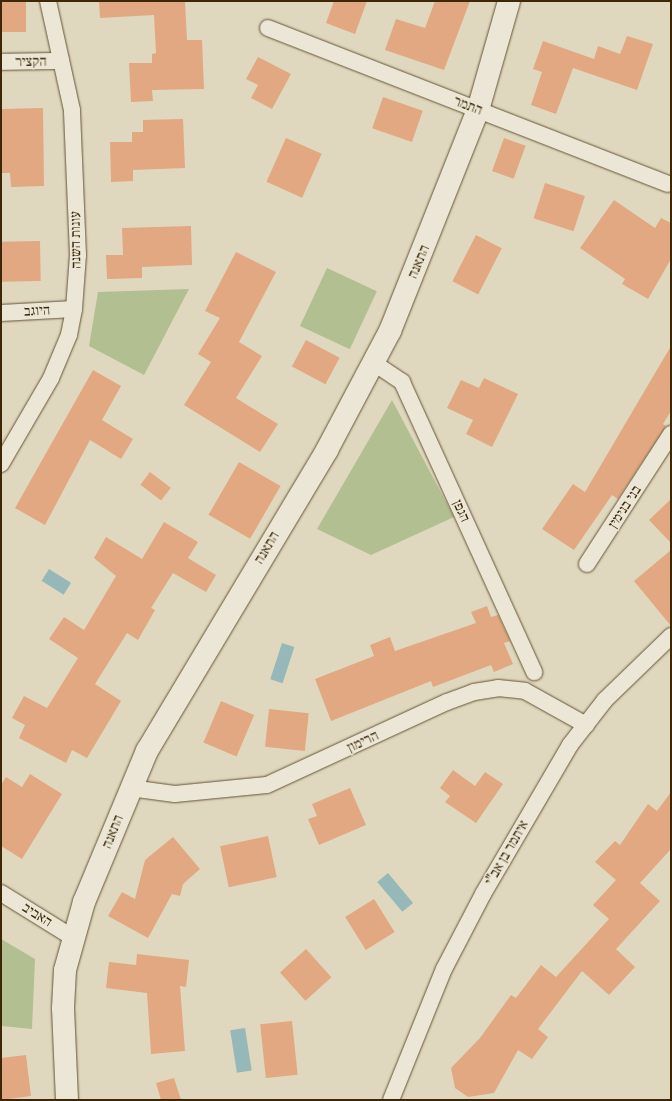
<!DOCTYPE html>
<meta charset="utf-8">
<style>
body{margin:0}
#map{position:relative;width:672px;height:1101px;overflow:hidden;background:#e0d8be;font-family:"Libre Bodoni","Frank Ruhl Libre",serif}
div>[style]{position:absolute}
.green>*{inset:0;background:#b2bf91;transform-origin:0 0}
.water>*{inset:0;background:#96b8b9;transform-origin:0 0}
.building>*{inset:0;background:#e1a881;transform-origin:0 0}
.roads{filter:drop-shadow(0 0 1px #665335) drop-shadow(0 0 1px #665335)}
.street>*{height:16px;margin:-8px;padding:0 8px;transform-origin:8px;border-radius:8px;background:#ebe6d5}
.secondary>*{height:22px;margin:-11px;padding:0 11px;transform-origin:11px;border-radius:11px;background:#ebe6d5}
span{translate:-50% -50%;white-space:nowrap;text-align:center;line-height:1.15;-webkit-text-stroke:3px #ebe6d5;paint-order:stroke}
.street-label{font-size:14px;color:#3d2707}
.frame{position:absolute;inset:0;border:2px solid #3d2707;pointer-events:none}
</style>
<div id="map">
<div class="green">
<i style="left:327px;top:268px;width:55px;height:64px;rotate:25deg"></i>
<i style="clip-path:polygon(189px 289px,144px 375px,89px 346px,98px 292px)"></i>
<i style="clip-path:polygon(392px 400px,454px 517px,371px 555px,317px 529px)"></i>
<i style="clip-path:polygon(1px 939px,35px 959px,32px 1029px,1px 1026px)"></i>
</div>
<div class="water">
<i style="left:49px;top:569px;width:26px;height:14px;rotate:32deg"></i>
<i style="left:282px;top:643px;width:13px;height:38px;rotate:18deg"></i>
<i style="left:388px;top:873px;width:39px;height:14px;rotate:50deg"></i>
<i style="left:245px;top:1028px;width:43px;height:15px;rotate:81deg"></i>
</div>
<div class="building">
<i style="left:1px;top:1px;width:25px;height:31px"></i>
<i style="clip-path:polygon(99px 1px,185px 1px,187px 40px,202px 40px,204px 89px,152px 90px,153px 101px,131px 102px,129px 63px,152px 63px,152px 54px,156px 53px,154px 15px,100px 18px)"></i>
<i style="clip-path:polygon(334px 1px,367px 1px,355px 34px,326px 23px)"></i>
<i style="clip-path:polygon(435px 1px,470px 1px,444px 70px,385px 50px,396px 19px,425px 28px)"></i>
<i style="clip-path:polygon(627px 36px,653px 44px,637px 90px,573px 68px,556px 114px,531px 105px,542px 72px,533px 69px,543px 41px,594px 59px,598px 46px,620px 54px)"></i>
<i style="clip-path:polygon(258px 57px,291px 74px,272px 109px,251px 98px,258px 85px,246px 79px)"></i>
<i style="left:383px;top:97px;width:42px;height:33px;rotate:19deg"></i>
<i style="clip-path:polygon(43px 108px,44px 186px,11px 187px,10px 173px,1px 173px,1px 109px)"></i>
<i style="clip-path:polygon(183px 119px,185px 168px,133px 170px,133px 181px,111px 182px,110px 142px,132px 142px,132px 132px,143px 132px,143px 120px)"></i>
<i style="left:286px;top:138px;width:39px;height:48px;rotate:24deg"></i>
<i style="left:504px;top:138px;width:23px;height:35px;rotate:20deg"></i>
<i style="left:545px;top:183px;width:42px;height:37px;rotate:18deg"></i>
<i style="clip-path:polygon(614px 200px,655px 228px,661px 218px,671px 223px,671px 259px,648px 299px,622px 284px,625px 279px,580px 248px)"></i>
<i style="clip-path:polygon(191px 226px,192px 265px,142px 267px,142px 278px,107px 279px,106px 255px,123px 255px,122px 228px)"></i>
<i style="left:476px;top:235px;width:29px;height:52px;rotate:27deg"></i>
<i style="left:40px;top:241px;width:40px;height:39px;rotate:89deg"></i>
<i style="clip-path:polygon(236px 252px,276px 272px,239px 342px,262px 356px,236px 398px,278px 424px,260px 452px,184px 405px,211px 362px,198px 354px,220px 318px,205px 311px)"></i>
<i style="left:306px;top:340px;width:38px;height:30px;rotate:28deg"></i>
<i style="clip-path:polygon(671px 346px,671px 411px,663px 424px,666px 426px,618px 499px,612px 495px,574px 550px,542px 529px,573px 484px,585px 492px)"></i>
<i style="clip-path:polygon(93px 370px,121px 386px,102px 420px,133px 439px,121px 459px,90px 440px,45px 525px,15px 508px)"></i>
<i style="clip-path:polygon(484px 378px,518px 394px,492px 447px,466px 434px,473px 420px,447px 408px,461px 380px,479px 388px)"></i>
<i style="left:239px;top:462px;width:48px;height:61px;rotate:30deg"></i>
<i style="left:150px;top:472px;width:26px;height:16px;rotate:37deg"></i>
<i style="clip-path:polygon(671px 499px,671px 543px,649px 520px)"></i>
<i style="clip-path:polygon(164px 522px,198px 542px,188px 558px,216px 575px,206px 592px,173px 573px,151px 608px,155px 610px,138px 640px,127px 633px,95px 684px,121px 701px,87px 758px,72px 750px,66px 763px,19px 738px,25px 725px,12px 718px,24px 696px,47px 708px,78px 658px,49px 639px,64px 617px,84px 630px,116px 576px,94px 558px,106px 537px,142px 559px)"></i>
<i style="clip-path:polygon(671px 550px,671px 626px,634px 581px)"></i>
<i style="clip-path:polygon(487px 606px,491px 617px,498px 615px,510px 641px,504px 643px,513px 664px,494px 672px,491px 665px,433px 687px,431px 681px,331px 721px,315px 679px,374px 656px,370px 645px,390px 637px,395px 651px,476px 623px,471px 612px)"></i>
<i style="left:221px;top:701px;width:36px;height:45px;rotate:23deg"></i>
<i style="left:269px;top:709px;width:40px;height:38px;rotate:6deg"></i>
<i style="clip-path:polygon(453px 770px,475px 786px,485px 772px,503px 784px,476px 823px,445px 802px,450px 796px,440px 788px)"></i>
<i style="clip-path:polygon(30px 774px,62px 794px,22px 859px,1px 846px,1px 785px,6px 777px,22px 787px)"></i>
<i style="clip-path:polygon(350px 788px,366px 825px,319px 845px,308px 819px,317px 816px,312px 804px)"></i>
<i style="clip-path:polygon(671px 792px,671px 849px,640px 883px,660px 901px,616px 949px,635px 967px,609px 995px,582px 971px,538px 1029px,548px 1037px,532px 1059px,518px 1050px,494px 1093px,468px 1097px,455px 1088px,451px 1068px,480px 1038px,511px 995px,516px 998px,541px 965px,556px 977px,609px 919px,593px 905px,616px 880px,595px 862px,615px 841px,620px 845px,648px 804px,657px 811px)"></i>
<i style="left:268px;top:836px;width:42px;height:49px;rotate:78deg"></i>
<i style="clip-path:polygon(173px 837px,200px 869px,183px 884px,180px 896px,172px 894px,148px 938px,108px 916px,122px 892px,135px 899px,145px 860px)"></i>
<i style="left:374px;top:899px;width:39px;height:34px;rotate:58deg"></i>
<i style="left:306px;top:949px;width:38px;height:35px;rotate:48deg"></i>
<i style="clip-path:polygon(137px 954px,189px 960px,186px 987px,180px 986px,185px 1051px,151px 1054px,147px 993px,106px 988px,109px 962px,136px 965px)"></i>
<i style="left:292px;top:1021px;width:54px;height:32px;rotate:84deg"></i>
<i style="clip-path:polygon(26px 1055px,31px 1096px,1px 1100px,1px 1058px)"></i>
<i style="clip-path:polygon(174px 1078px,181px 1100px,161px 1100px,156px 1083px)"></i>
</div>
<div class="roads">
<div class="street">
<i style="left:268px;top:28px;width:429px;rotate:21.3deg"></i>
<i style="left:1px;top:62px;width:60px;rotate:-1deg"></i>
<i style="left:1px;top:313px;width:73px;rotate:-3.1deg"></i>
<i style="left:374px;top:363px;width:34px;rotate:34deg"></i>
<i style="left:402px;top:382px;width:319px;rotate:65.5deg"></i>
<i style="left:1px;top:464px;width:99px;rotate:-59.8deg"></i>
<i style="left:51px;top:378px;width:47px;rotate:-67.3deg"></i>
<i style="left:69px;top:335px;width:26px;rotate:-79deg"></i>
<i style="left:74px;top:309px;width:54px;rotate:-85.8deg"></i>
<i style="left:78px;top:255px;width:145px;rotate:-92.4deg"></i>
<i style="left:72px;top:110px;width:112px;rotate:-102.4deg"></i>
<i style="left:587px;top:564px;width:155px;rotate:-57.1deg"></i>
<i style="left:130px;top:788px;width:45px;rotate:7.6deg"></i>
<i style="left:175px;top:794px;width:92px;rotate:-5.6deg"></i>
<i style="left:267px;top:785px;width:198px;rotate:-24.8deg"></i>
<i style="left:447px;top:702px;width:29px;rotate:-20deg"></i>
<i style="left:474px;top:692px;width:24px;rotate:-9deg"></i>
<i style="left:498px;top:688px;width:27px;rotate:6deg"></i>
<i style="left:525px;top:691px;width:70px;rotate:29.1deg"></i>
<i style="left:1px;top:893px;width:84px;rotate:31.8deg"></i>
<i style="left:391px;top:1100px;width:141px;rotate:-68deg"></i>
<i style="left:444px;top:969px;width:85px;rotate:-62.5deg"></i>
<i style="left:483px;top:894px;width:173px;rotate:-59.7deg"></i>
<i style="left:570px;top:745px;width:57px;rotate:-52.1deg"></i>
<i style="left:605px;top:700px;width:92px;rotate:-44.1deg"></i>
</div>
<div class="secondary">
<i style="left:67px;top:1100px;width:92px;rotate:-92.5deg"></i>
<i style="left:63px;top:1008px;width:38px;rotate:-87deg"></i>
<i style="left:65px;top:970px;width:71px;rotate:-74.4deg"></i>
<i style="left:84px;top:902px;width:164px;rotate:-67.4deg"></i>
<i style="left:147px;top:751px;width:351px;rotate:-59.1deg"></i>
<i style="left:327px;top:450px;width:135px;rotate:-62.1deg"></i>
<i style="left:390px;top:331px;width:238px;rotate:-68.3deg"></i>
<i style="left:478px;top:110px;width:113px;rotate:-74.1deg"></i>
</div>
</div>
<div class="street-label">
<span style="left:31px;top:62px;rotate:-1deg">הקציר</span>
<span style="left:468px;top:106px;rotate:21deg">התמר</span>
<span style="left:76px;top:240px;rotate:-91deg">עונות השנה</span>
<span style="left:419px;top:262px;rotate:-67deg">התאנה</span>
<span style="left:37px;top:311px;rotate:-3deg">היוגב</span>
<span style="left:625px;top:507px;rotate:-57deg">בני בנימין</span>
<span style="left:461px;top:511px;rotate:66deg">הגפן</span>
<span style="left:267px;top:548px;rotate:-59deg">התאנה</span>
<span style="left:363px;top:742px;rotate:-25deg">הרימון</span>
<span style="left:113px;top:832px;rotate:-68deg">התאנה</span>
<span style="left:507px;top:853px;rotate:-60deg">איתמר בן אב"י</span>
<span style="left:37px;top:915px;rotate:32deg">האביב</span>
</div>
<div class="frame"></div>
</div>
